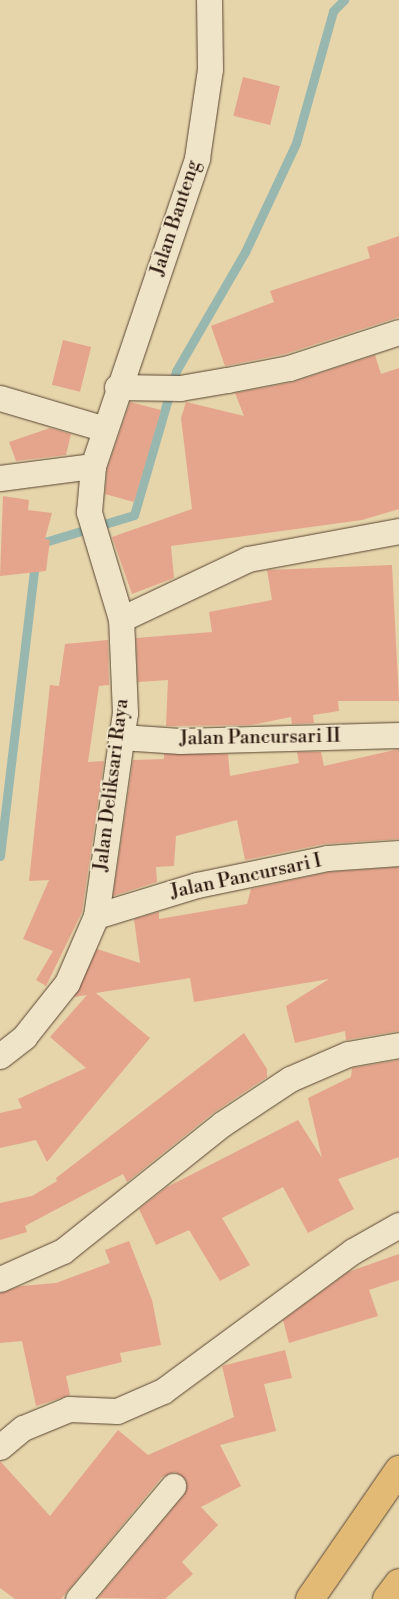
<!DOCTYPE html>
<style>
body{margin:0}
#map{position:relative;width:399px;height:1599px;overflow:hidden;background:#e6d4aa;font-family:"Libre Bodoni",serif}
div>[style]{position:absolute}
.stream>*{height:9px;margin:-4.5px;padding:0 4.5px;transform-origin:4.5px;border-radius:4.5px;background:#97b7af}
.building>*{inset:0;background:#e5a58c;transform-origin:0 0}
.roads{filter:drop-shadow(0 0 1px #594634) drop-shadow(0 0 1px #594634)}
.minor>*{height:25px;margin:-12.5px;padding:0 12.5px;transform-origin:12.5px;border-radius:12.5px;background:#efe3c8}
.motorway>*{height:28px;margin:-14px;padding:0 14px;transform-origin:14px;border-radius:14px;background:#e3ba75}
span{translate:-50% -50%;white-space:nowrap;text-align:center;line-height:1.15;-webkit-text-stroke:4px #efe3c8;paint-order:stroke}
.street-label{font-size:19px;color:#2a160c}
</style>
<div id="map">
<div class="stream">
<i style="left:38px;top:544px;width:100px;rotate:-16.8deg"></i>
<i style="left:134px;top:515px;width:150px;rotate:-73.7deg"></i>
<i style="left:176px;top:371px;width:138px;rotate:-59.9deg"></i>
<i style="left:245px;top:252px;width:120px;rotate:-64.9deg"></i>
<i style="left:296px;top:143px;width:137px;rotate:-74.3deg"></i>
<i style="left:333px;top:11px;width:16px;rotate:-45deg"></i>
<i style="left:0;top:856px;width:297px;rotate:-83.2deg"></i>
</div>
<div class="building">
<i style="left:243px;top:77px;width:38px;height:40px;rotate:14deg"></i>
<i style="clip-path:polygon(399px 236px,399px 317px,285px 354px,225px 366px,211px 326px,274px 302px,270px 291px,370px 258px,367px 247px)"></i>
<i style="left:63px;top:340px;width:29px;height:46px;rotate:14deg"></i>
<i style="clip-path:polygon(375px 355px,381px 374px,399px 368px,399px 509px,362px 520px,171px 546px,174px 578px,132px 594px,112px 537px,192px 509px,181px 418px,186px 402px,244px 416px,235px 393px,293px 382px)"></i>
<i style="clip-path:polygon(130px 402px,161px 410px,134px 502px,105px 494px,107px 469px)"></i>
<i style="clip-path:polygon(50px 428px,71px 434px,66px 455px,16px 461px,9px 442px)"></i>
<i style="clip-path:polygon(3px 496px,29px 500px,28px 510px,52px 513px,45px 539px,50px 540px,46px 571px,0 576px)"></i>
<i style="clip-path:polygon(392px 565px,399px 701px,338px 701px,339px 711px,313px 715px,314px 723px,292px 724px,291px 717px,251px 725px,166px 726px,168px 680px,138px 682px,136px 638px,212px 632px,209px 612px,272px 600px,267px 570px)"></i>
<i style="clip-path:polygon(108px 640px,109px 685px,99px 686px,88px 762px,104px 761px,82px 912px,46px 986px,36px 980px,53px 951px,23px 939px,49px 880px,29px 881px,50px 685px,59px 686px,65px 644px)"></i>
<i style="clip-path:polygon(399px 749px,399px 839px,324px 844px,245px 860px,237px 820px,176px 836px,174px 866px,156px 867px,157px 882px,113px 896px,133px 760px,164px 759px,164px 754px,228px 754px,230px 776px,299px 763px,297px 752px,321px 752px,324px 766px)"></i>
<i style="clip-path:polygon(399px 867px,399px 1031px,346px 1040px,345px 1031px,295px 1043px,286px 1006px,329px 979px,194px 1002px,190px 978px,96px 993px,150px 1038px,47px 1162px,36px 1140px,0 1148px,0 1113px,22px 1108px,18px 1099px,86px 1068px,50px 1037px,87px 995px,74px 997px,97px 949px,140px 963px,134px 919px,159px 912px,159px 919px,247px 904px,251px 889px,329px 872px)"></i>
<i style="clip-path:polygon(244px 1033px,267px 1069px,267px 1077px,213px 1113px,127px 1182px,123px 1174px,25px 1226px,27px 1232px,0 1240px,0 1203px,32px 1196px,57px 1181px,56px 1178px)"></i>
<i style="clip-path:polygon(399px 1060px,399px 1157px,338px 1179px,354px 1209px,308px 1233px,283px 1187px,222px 1218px,250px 1265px,220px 1281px,189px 1230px,156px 1245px,139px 1209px,167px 1187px,298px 1120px,322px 1158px,308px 1098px,351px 1077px,352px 1068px)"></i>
<i style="clip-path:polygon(129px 1241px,152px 1300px,161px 1345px,120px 1353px,122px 1362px,66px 1376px,70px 1395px,36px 1406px,22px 1341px,0 1343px,0 1293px,21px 1286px,56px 1283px,110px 1263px,105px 1250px)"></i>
<i style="clip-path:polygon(399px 1254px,399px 1280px,369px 1290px,378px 1316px,289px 1343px,283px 1320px,348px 1272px)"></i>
<i style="clip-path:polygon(285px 1350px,292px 1378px,264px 1384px,276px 1431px,220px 1445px,241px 1486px,201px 1507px,218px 1525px,182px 1562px,193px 1574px,165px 1599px,98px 1598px,184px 1495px,186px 1481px,175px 1472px,162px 1477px,61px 1599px,15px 1599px,0 1588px,0 1461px,50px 1516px,118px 1430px,148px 1455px,234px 1417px,222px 1366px)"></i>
</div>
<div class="roads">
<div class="minor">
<i style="left:117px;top:387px;width:63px;rotate:0.9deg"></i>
<i style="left:180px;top:388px;width:48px;rotate:-9.7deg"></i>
<i style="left:227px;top:380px;width:63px;rotate:-11deg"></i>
<i style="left:289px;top:368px;width:116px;rotate:-18.1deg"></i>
<i style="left:0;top:398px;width:106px;rotate:16.4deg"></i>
<i style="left:0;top:478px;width:94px;rotate:-7.4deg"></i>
<i style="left:121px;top:619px;width:140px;rotate:-25.3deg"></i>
<i style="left:248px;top:559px;width:154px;rotate:-10.5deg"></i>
<i style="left:121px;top:737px;width:59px;rotate:3.9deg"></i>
<i style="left:180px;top:741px;width:219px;rotate:-1.6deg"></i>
<i style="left:96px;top:916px;width:106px;rotate:-17.1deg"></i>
<i style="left:197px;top:885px;width:133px;rotate:-11.7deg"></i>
<i style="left:327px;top:858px;width:72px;rotate:-4deg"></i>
<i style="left:0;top:1056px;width:31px;rotate:-38deg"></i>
<i style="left:24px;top:1037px;width:69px;rotate:-51.5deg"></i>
<i style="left:67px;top:983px;width:73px;rotate:-66.6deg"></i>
<i style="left:96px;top:916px;width:205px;rotate:-81.9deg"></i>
<i style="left:125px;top:713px;width:94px;rotate:-92.4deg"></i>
<i style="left:121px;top:619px;width:112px;rotate:-106.7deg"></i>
<i style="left:89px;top:512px;width:46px;rotate:-85deg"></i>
<i style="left:93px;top:466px;width:325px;rotate:-71.3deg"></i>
<i style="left:197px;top:158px;width:90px;rotate:-81.7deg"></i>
<i style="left:210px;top:69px;width:69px;rotate:-90.8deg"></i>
<i style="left:0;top:1279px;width:69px;rotate:-24deg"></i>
<i style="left:63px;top:1251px;width:203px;rotate:-38.6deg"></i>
<i style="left:222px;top:1124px;width:82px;rotate:-33.5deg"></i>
<i style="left:290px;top:1079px;width:63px;rotate:-23.3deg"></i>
<i style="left:348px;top:1054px;width:52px;rotate:-10deg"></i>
<i style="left:0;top:1447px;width:30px;rotate:-40deg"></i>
<i style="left:23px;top:1428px;width:50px;rotate:-22.4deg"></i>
<i style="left:69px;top:1409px;width:48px;rotate:2.4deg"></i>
<i style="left:117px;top:1411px;width:50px;rotate:-23.5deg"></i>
<i style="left:163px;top:1391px;width:236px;rotate:-36.4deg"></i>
<i style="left:353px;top:1251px;width:53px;rotate:-29.5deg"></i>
<i style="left:78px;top:1599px;width:148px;rotate:-49.9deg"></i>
</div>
<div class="motorway">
<i style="left:310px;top:1599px;width:157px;rotate:-55.4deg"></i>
<i style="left:387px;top:1599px;width:20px;rotate:-53deg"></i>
</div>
</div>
<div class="street-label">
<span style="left:176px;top:218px;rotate:-72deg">Jalan Banteng</span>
<span style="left:260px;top:738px;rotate:-1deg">Jalan Pancursari II</span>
<span style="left:112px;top:785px;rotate:-83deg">Jalan Deliksari Raya</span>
<span style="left:246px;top:877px;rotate:-12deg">Jalan Pancursari I</span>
</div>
</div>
